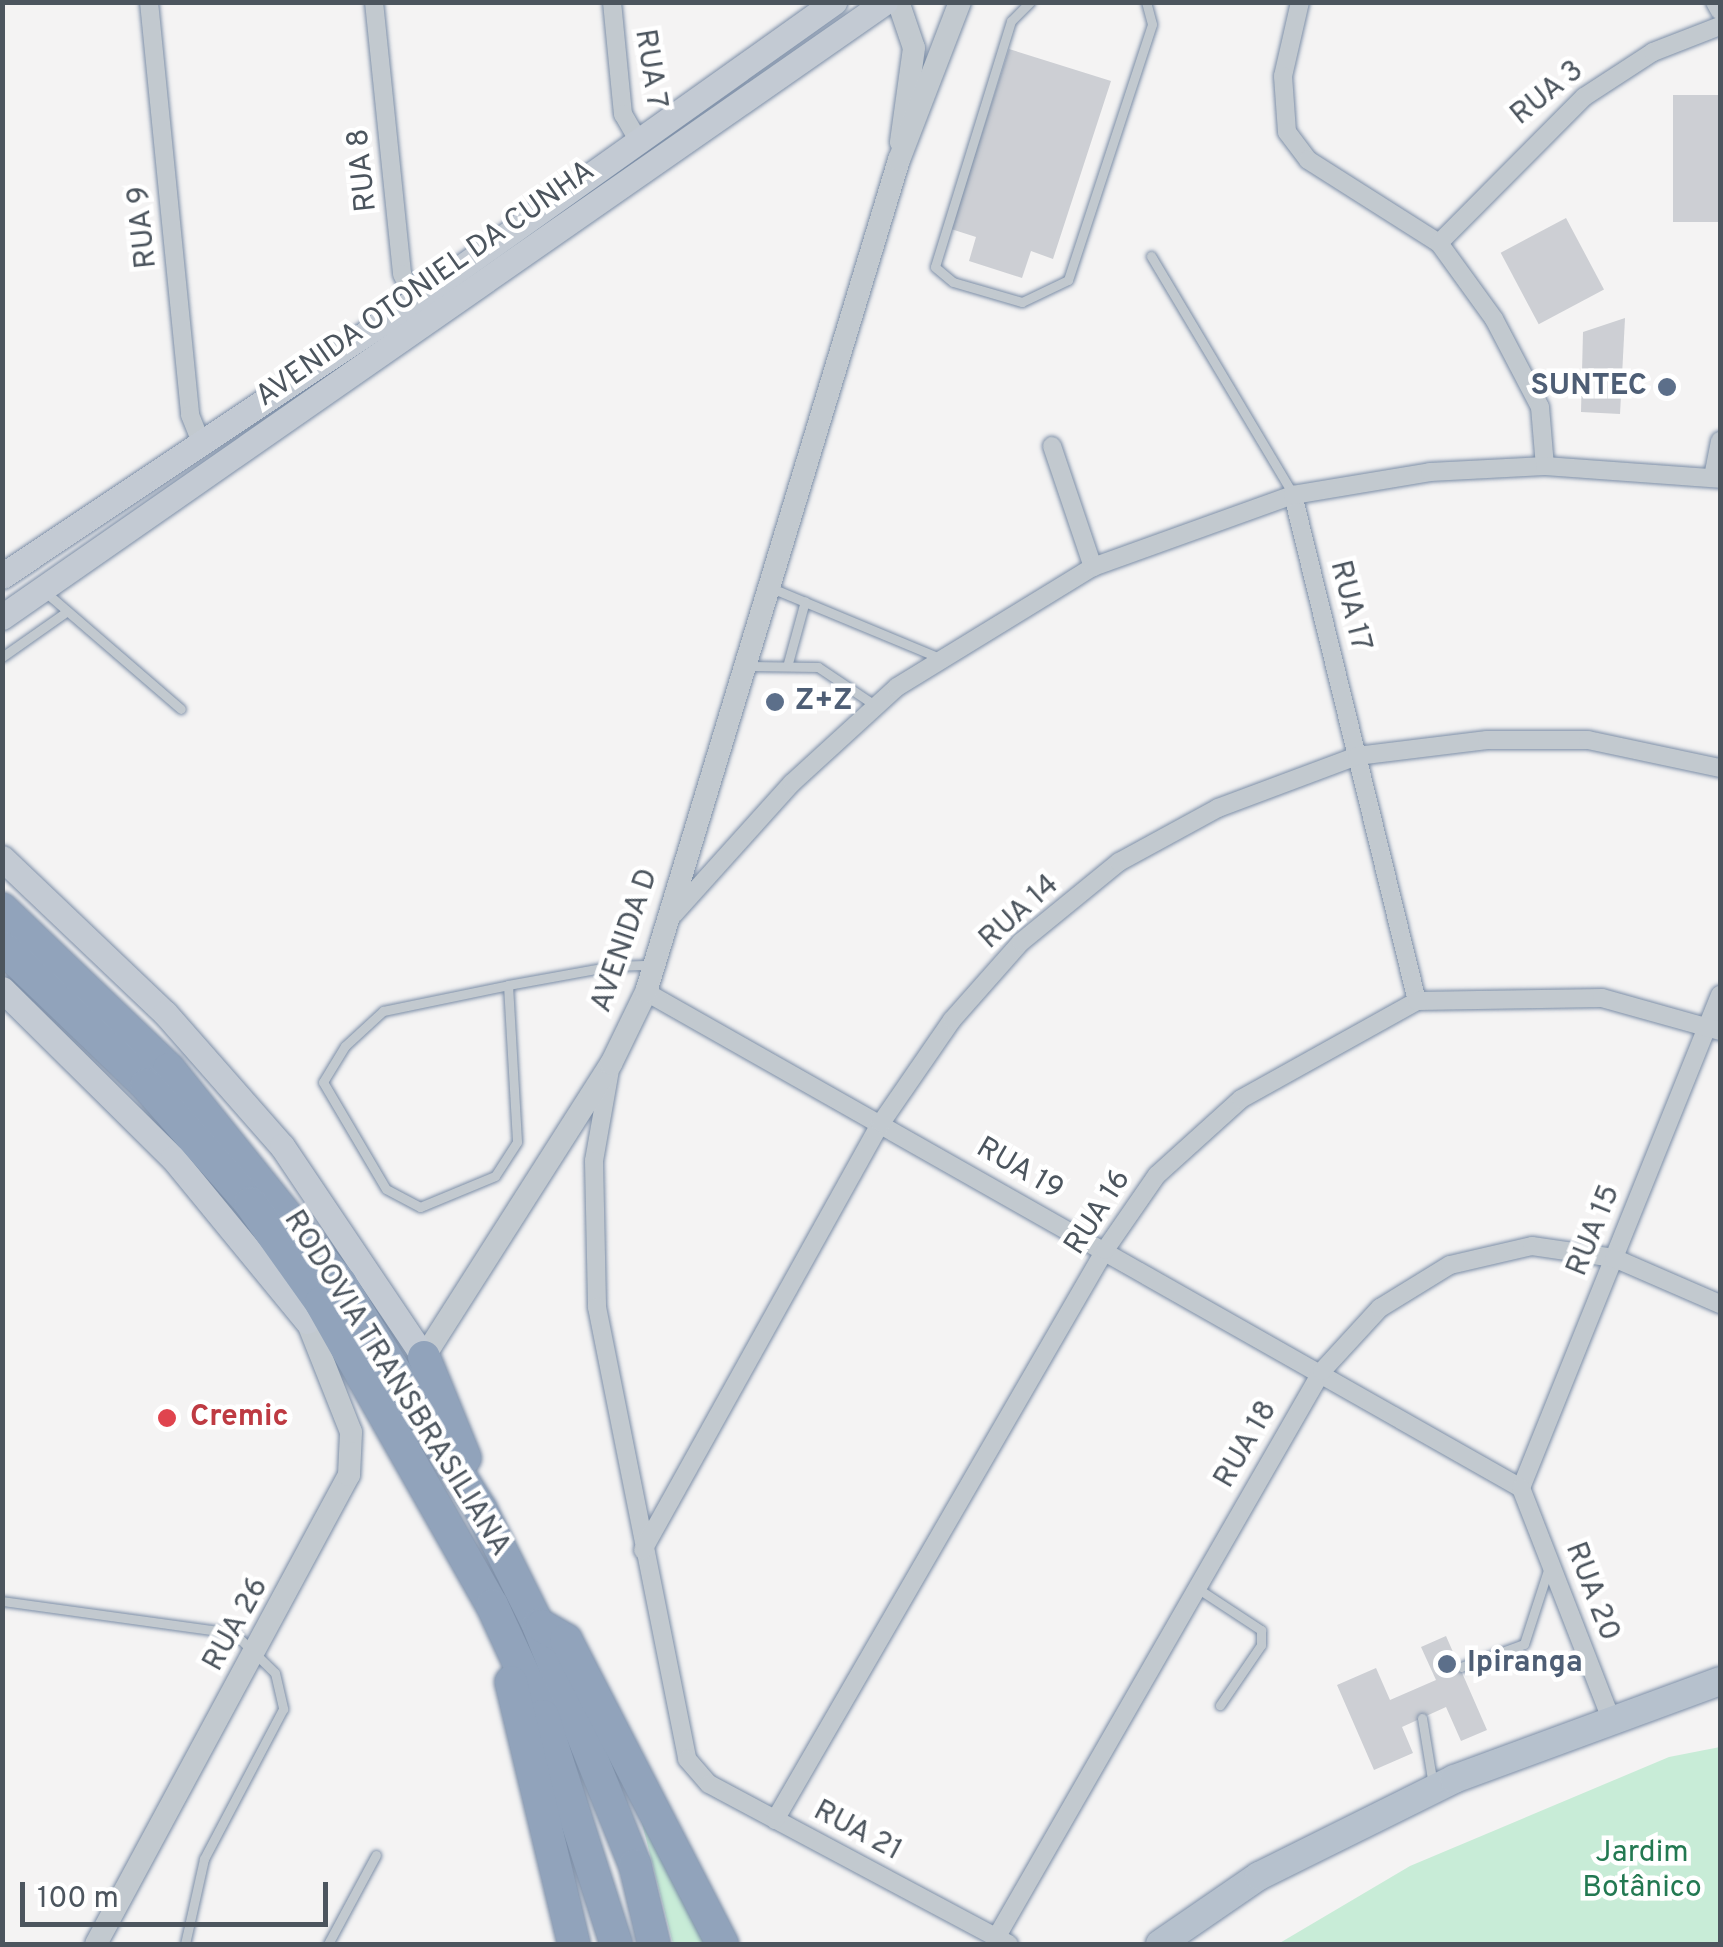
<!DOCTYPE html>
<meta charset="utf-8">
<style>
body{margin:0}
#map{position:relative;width:1723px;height:1947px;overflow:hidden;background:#f4f3f3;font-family:Overpass,sans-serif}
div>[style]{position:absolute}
.green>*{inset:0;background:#c8ecd7}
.building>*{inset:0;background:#cdcfd4;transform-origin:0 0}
.roads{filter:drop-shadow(0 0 2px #7c8ea7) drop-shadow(0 0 2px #7c8ea7)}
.service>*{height:9px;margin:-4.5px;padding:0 4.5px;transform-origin:4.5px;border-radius:4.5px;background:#c2c9cf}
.minor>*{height:18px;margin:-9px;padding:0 9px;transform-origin:9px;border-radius:9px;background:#c2c9cf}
.tertiary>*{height:22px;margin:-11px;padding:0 11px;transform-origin:11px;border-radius:11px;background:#c2c9cf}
.secondary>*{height:25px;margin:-12.5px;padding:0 12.5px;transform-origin:12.5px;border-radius:12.5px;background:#c3cad3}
.primary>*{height:28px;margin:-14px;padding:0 14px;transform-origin:14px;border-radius:14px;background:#b6c1cd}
.motorway>*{height:32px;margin:-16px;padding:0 16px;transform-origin:16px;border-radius:16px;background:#91a3bb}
.dots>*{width:28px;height:28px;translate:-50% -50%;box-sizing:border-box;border:5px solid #fff;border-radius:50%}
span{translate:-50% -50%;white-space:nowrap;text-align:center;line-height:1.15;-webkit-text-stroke:9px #fff;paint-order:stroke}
.street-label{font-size:30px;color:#4c555e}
.service-label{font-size:30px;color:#4e5e75;font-weight:700}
.right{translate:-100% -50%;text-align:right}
.left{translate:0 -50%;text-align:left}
.health-label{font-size:30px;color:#be3a42;font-weight:700}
.park-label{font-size:30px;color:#237952}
.frame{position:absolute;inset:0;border:5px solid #4c555e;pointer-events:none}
.scale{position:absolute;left:20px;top:1882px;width:308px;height:45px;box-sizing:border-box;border:5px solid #4c555e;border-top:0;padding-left:12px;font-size:30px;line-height:35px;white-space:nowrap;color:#4c555e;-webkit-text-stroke:8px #fff;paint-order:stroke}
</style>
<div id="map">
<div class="green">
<i style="clip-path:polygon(1720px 1747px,1720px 1944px,1278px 1944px,1410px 1866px,1669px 1757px)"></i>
<i style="clip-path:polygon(634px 1792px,713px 1944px,673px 1944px)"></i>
</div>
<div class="building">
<i style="clip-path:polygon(1009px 49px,1111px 81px,1053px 259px,1031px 251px,1022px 278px,969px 261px,976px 237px,951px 229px)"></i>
<i style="left:1719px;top:95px;width:127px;height:46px;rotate:90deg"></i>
<i style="left:1566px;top:218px;width:81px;height:74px;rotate:62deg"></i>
<i style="clip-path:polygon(1625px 318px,1620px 414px,1581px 412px,1583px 332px)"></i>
<i style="clip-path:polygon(1446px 1636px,1487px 1730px,1461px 1741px,1446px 1707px,1402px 1727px,1413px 1753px,1374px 1770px,1337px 1685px,1376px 1668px,1390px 1700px,1436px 1680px,1421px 1647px)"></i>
</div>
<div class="roads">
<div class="service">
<i style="left:1030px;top:2px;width:27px;rotate:135deg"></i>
<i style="left:1011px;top:21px;width:257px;rotate:107.2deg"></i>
<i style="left:935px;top:267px;width:23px;rotate:40deg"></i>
<i style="left:953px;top:282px;width:72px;rotate:16.2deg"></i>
<i style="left:1022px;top:302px;width:51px;rotate:-25.6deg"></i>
<i style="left:1068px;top:280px;width:269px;rotate:-71.8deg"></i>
<i style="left:1152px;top:24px;width:23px;rotate:-105deg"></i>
<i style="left:1151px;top:256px;width:277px;rotate:59.2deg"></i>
<i style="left:769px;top:587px;width:182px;rotate:22.6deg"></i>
<i style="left:43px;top:590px;width:182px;rotate:40.8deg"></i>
<i style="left:2px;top:657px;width:78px;rotate:-35.1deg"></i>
<i style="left:788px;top:663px;width:64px;rotate:-74.7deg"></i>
<i style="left:749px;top:666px;width:69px;rotate:0.8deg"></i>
<i style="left:818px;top:667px;width:70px;rotate:33.9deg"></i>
<i style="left:508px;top:985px;width:157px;rotate:86.7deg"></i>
<i style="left:517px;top:1142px;width:40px;rotate:122.9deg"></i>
<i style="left:495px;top:1176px;width:81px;rotate:157.5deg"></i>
<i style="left:420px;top:1207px;width:38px;rotate:-152deg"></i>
<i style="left:386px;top:1189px;width:124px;rotate:-120.5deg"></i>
<i style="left:323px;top:1082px;width:42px;rotate:-58.6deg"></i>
<i style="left:345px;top:1046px;width:52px;rotate:-42.6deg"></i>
<i style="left:383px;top:1011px;width:128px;rotate:-11.7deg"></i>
<i style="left:508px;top:985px;width:107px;rotate:-10.3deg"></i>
<i style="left:613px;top:966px;width:38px;rotate:-2deg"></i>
<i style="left:1197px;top:1588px;width:77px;rotate:33.3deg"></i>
<i style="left:1261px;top:1630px;width:15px;rotate:90deg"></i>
<i style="left:1261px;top:1645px;width:73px;rotate:124.3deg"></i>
<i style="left:2px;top:1601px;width:234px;rotate:7.9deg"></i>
<i style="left:234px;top:1633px;width:57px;rotate:44.3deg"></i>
<i style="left:275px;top:1673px;width:37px;rotate:77deg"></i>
<i style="left:283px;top:1709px;width:170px;rotate:117.8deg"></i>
<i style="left:204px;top:1859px;width:87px;rotate:102.6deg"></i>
<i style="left:1461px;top:1667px;width:67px;rotate:-20.1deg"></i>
<i style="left:1524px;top:1644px;width:81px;rotate:-72deg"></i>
<i style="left:1422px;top:1718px;width:68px;rotate:80.7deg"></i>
<i style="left:328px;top:1944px;width:101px;rotate:-61.7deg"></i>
</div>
<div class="minor">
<i style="left:149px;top:2px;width:415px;rotate:84.3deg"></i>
<i style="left:190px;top:415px;width:31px;rotate:68deg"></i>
<i style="left:374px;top:2px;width:273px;rotate:84.1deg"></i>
<i style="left:402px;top:274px;width:37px;rotate:64deg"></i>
<i style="left:612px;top:2px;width:113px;rotate:84.4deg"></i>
<i style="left:623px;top:114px;width:32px;rotate:60deg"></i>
<i style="left:1300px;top:2px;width:76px;rotate:102.9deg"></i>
<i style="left:1283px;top:76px;width:56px;rotate:85.9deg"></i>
<i style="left:1287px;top:132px;width:35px;rotate:53deg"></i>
<i style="left:1308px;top:160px;width:155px;rotate:32.4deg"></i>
<i style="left:1439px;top:243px;width:94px;rotate:54.1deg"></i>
<i style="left:1494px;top:319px;width:99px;rotate:62.4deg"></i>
<i style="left:1540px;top:407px;width:59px;rotate:85.2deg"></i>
<i style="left:1715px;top:2px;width:10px;rotate:61deg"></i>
<i style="left:1439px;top:243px;width:206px;rotate:-45.2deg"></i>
<i style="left:1584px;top:97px;width:82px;rotate:-33.1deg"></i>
<i style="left:1653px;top:52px;width:72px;rotate:-21.2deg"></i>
<i style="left:1052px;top:446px;width:128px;rotate:71.3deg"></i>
<i style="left:1713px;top:477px;width:37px;rotate:-79deg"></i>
<i style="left:1293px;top:495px;width:521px;rotate:76.23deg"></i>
<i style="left:674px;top:914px;width:176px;rotate:-48deg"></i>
<i style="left:792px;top:783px;width:142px;rotate:-42.4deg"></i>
<i style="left:897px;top:687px;width:230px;rotate:-31.5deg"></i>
<i style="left:1093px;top:567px;width:213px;rotate:-19.8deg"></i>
<i style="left:1293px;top:495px;width:139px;rotate:-9.5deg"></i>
<i style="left:1430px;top:472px;width:115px;rotate:-3deg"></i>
<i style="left:1545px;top:466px;width:175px;rotate:4.2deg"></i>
<i style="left:646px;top:992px;width:1006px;rotate:29.55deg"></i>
<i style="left:610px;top:1070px;width:92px;rotate:100deg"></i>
<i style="left:594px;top:1161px;width:146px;rotate:88.8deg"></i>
<i style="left:597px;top:1307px;width:461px;rotate:78.7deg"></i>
<i style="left:687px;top:1759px;width:33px;rotate:49deg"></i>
<i style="left:709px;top:1784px;width:340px;rotate:28.1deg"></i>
<i style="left:1521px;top:1488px;width:532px;rotate:-68.02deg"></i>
<i style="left:1521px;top:1488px;width:245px;rotate:68.7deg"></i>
<i style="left:643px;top:1550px;width:489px;rotate:-60.9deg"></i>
<i style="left:881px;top:1123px;width:125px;rotate:-55.4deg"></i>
<i style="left:952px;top:1020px;width:104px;rotate:-48.5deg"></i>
<i style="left:1021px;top:942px;width:127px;rotate:-39.2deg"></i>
<i style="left:1119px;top:862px;width:113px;rotate:-28.6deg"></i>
<i style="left:1218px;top:808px;width:148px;rotate:-20.5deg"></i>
<i style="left:1357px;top:756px;width:131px;rotate:-7deg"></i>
<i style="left:1487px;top:740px;width:101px"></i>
<i style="left:1588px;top:740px;width:135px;rotate:12deg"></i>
<i style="left:775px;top:1820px;width:659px;rotate:-59.93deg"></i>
<i style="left:1105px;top:1250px;width:91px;rotate:-55.3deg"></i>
<i style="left:1157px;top:1175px;width:113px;rotate:-42.1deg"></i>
<i style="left:1241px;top:1099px;width:201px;rotate:-29.1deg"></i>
<i style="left:1417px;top:1001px;width:185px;rotate:-0.9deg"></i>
<i style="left:1602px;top:998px;width:123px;rotate:15.6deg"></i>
<i style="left:996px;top:1938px;width:654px;rotate:-60.1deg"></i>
<i style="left:1322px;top:1371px;width:86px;rotate:-47.4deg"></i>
<i style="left:1380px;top:1308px;width:82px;rotate:-31.6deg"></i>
<i style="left:1450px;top:1265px;width:84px;rotate:-13deg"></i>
<i style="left:1532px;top:1246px;width:83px;rotate:8.3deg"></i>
<i style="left:1614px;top:1258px;width:116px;rotate:23.5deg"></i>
</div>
<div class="tertiary">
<i style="left:899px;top:4px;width:46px;rotate:71.2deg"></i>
<i style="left:914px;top:48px;width:95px;rotate:97.9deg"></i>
<i style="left:424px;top:1357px;width:348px;rotate:-57.5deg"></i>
<i style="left:611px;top:1064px;width:80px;rotate:-64.1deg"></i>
<i style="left:646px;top:992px;width:870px;rotate:-73.09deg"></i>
<i style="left:899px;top:160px;width:169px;rotate:-68.9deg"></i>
<i style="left:96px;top:1944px;width:533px;rotate:-61.66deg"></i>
<i style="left:349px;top:1475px;width:43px;rotate:-87.3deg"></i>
<i style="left:351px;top:1432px;width:119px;rotate:-111.6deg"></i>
</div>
<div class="secondary">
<i style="left:2px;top:576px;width:495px;rotate:-33.7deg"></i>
<i style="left:414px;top:301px;width:516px;rotate:-35.45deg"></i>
<i style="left:2px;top:617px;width:1076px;rotate:-34.86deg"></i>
<i style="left:2px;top:858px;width:225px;rotate:43.6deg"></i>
<i style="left:165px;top:1013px;width:177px;rotate:48.7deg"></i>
<i style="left:282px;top:1146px;width:254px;rotate:56.1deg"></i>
<i style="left:2px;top:989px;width:240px;rotate:44.7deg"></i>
<i style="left:173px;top:1158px;width:211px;rotate:50.6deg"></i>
</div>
<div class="primary">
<i style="left:1160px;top:1944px;width:120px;rotate:-34.5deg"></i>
<i style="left:1259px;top:1876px;width:218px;rotate:-26.4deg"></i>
<i style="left:1454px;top:1779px;width:283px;rotate:-20.2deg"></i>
</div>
<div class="motorway">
<i style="left:2px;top:909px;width:231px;rotate:43.8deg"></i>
<i style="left:169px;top:1069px;width:275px;rotate:51.3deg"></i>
<i style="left:341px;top:1284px;width:266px;rotate:58.2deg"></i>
<i style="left:481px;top:1510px;width:128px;rotate:63.6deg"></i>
<i style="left:538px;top:1625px;width:259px;rotate:68deg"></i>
<i style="left:635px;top:1865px;width:81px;rotate:76.5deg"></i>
<i style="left:2px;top:947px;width:199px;rotate:43.8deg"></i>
<i style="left:146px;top:1085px;width:157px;rotate:48.6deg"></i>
<i style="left:250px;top:1203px;width:123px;rotate:54.6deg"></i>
<i style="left:321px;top:1303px;width:347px;rotate:60.5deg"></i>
<i style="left:492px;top:1605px;width:122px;rotate:65.3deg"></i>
<i style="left:543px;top:1716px;width:239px;rotate:72.2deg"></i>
<i style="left:424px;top:1357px;width:109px;rotate:67.9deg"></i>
<i style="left:542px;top:1626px;width:28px;rotate:30deg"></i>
<i style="left:566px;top:1640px;width:342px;rotate:62.8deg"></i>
<i style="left:511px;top:1682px;width:269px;rotate:76.5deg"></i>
</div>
</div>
<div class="dots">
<i style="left:1667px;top:387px;background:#5c6f8a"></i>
<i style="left:775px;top:702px;background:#5c6f8a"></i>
<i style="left:167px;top:1418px;background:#e0444e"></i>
<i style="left:1447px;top:1664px;background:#5c6f8a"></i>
</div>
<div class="street-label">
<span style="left:649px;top:69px;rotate:81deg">RUA 7</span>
<span style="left:1548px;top:94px;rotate:-39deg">RUA 3</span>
<span style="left:364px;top:170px;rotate:-96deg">RUA 8</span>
<span style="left:144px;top:227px;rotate:-96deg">RUA 9</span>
<span style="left:426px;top:285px;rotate:-35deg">AVENIDA OTONIEL DA CUNHA</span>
<span style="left:1349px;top:606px;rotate:76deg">RUA 17</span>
<span style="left:1020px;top:913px;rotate:-42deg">RUA 14</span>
<span style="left:626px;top:941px;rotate:-71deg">AVENIDA D</span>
<span style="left:1019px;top:1170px;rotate:30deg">RUA 19</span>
<span style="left:1099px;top:1213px;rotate:-57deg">RUA 16</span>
<span style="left:1595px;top:1231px;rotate:-68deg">RUA 15</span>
<span style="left:396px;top:1384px;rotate:58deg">RODOVIA TRANSBRASILIANA</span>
<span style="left:1247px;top:1445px;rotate:-60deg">RUA 18</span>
<span style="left:1591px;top:1592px;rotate:69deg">RUA 20</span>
<span style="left:237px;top:1625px;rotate:-61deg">RUA 26</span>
<span style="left:857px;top:1832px;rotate:28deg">RUA 21</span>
</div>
<div class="service-label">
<span class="right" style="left:1647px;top:387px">SUNTEC</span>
<span class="left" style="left:795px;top:702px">Z+Z</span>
<span class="left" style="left:1467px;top:1664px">Ipiranga</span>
</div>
<div class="health-label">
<span class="left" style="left:190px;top:1418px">Cremic</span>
</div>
<div class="park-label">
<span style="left:1642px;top:1871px">Jardim<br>Botânico</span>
</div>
<div class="frame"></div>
<div class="scale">100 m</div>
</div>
